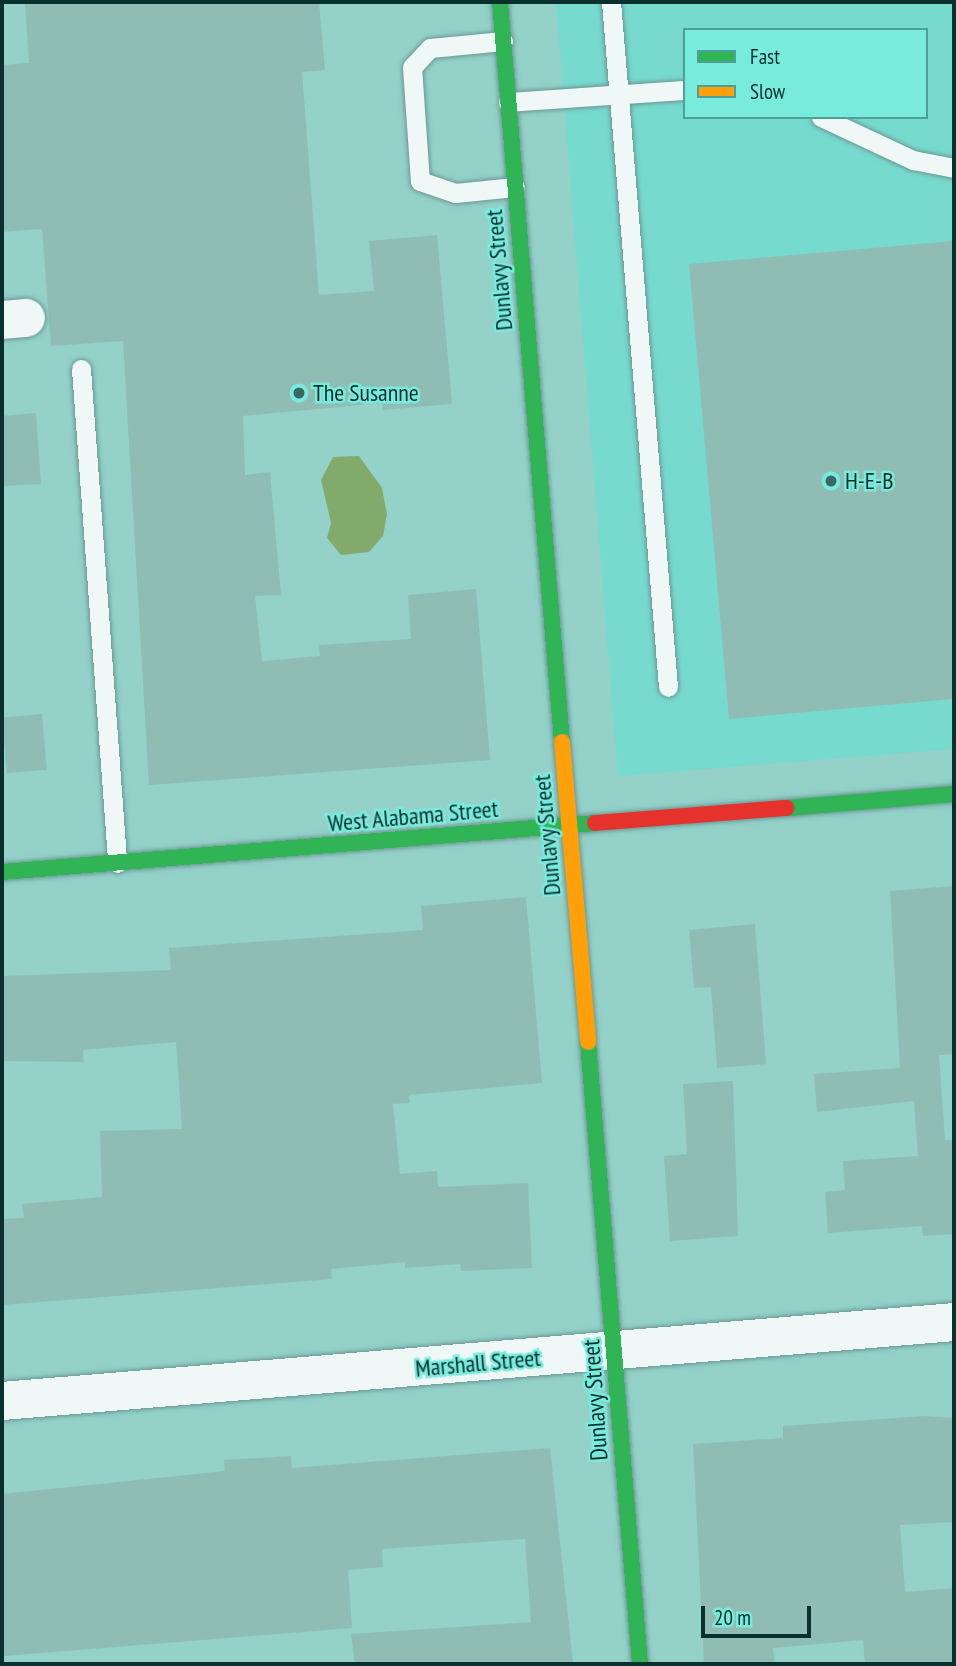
<!DOCTYPE html>
<style>
body{margin:0}
#map{position:relative;width:956px;height:1666px;overflow:hidden;background:#93d1c9;font-family:"PT Sans Narrow",sans-serif}
div>[style]{position:absolute}
.built>*{inset:0;background:#77dacf}
.water>*{inset:0;background:#82aa6b}
.building>*{inset:0;background:#90bdb3;transform-origin:0 0}
.roads{filter:drop-shadow(0 0 2px #6b9893) drop-shadow(0 0 2px #6b9893)}
.lane>*{height:19px;margin:-9.5px;padding:0 9.5px;transform-origin:9.5px;border-radius:9.5px;background:#eff8f7}
.street>*{height:38px;margin:-19px;padding:0 19px;transform-origin:19px;border-radius:19px;background:#eff8f7}
.fast>*{height:16px;margin:-8px;padding:0 8px;transform-origin:8px;border-radius:8px;background:#30b455}
.slow>*{height:16px;margin:-8px;padding:0 8px;transform-origin:8px;border-radius:8px;background:#ff9f0a}
.jam>*{height:16px;margin:-8px;padding:0 8px;transform-origin:8px;border-radius:8px;background:#e5322d}
.dots>*{width:19px;height:19px;translate:-50% -50%;box-sizing:border-box;border:4px solid #79ebdd;border-radius:50%}
span{translate:-50% -50%;white-space:nowrap;text-align:center;line-height:1.15;-webkit-text-stroke:5px #79ebdd;paint-order:stroke}
.street-label{font-size:24px;color:#0a302d}
.poi-label{font-size:24px;color:#0a302d}
.left{translate:0 -50%;text-align:left}
.frame{position:absolute;inset:0;border:4px solid #0a302d;pointer-events:none}
.legend{position:absolute;left:683px;top:28px;width:245px;height:91px;box-sizing:border-box;background:#79ebdd;border:2px solid #4da097;margin:0;padding:9px 12px;list-style:none;font-size:21px;color:#0a302d}
.legend li{display:flex;align-items:center;gap:14px;height:35px}
.legend b{width:35px;border:2px solid #4da097}
.scale{position:absolute;left:701px;top:1606px;width:110px;height:32px;box-sizing:border-box;border:4px solid #0a302d;border-top:0;padding-left:9px;font-size:21px;line-height:24px;white-space:nowrap;color:#0a302d;-webkit-text-stroke:5px #79ebdd;paint-order:stroke}
</style>
<div id="map">
<div class="built">
<i style="clip-path:polygon(evenodd,556px 2px,954px 2px,954px 749px,618px 776px,556px 2px,685px 30px,926px 30px,926px 117px,685px 117px,685px 30px)"></i>
</div>
<div class="water">
<i style="clip-path:polygon(359px 456px,382px 488px,387px 514px,383px 536px,369px 552px,341px 555px,327px 538px,331px 523px,321px 480px,333px 457px)"></i>
</div>
<div class="building">
<i style="clip-path:polygon(25px 2px,319px 2px,325px 70px,302px 72px,319px 295px,374px 291px,369px 241px,437px 235px,452px 404px,383px 410px,382px 403px,243px 416px,245px 475px,270px 472px,281px 595px,255px 596px,262px 661px,320px 656px,319px 645px,411px 639px,408px 595px,476px 589px,490px 760px,149px 785px,123px 341px,51px 346px,42px 229px,2px 232px,2px 65px,29px 63px)"></i>
<i style="clip-path:polygon(954px 241px,954px 699px,729px 719px,689px 264px)"></i>
<i style="clip-path:polygon(36px 413px,41px 484px,2px 486px,2px 416px)"></i>
<i style="left:42px;top:714px;width:56px;height:40px;rotate:85deg"></i>
<i style="clip-path:polygon(954px 886px,954px 1054px,939px 1055px,945px 1140px,954px 1140px,954px 1234px,923px 1236px,922px 1226px,828px 1233px,825px 1192px,845px 1190px,843px 1161px,918px 1156px,914px 1101px,817px 1112px,814px 1074px,900px 1068px,890px 891px)"></i>
<i style="clip-path:polygon(526px 897px,542px 1083px,409px 1095px,410px 1103px,393px 1104px,400px 1174px,437px 1171px,438px 1187px,528px 1183px,532px 1268px,461px 1271px,460px 1264px,405px 1268px,405px 1262px,331px 1269px,332px 1279px,2px 1305px,2px 1219px,24px 1218px,22px 1204px,102px 1197px,100px 1131px,182px 1129px,176px 1042px,83px 1050px,84px 1062px,2px 1061px,2px 976px,171px 970px,169px 948px,423px 930px,421px 906px)"></i>
<i style="clip-path:polygon(755px 924px,766px 1064px,717px 1068px,711px 987px,694px 988px,689px 930px)"></i>
<i style="clip-path:polygon(733px 1081px,738px 1236px,670px 1241px,664px 1156px,687px 1154px,683px 1084px)"></i>
<i style="clip-path:polygon(924px 1416px,954px 1418px,954px 1522px,900px 1525px,905px 1592px,954px 1588px,954px 1664px,865px 1664px,863px 1640px,773px 1648px,775px 1664px,704px 1664px,693px 1444px,783px 1438px,783px 1426px)"></i>
<i style="clip-path:polygon(550px 1448px,573px 1664px,355px 1664px,351px 1634px,531px 1622px,525px 1539px,382px 1549px,383px 1567px,348px 1570px,352px 1628px,4px 1656px,2px 1494px,225px 1471px,224px 1460px,291px 1456px,292px 1468px)"></i>
</div>
<div class="roads">
<div class="lane">
<i style="left:611px;top:2px;width:687px;rotate:85.24deg"></i>
<i style="left:503px;top:41px;width:73px;rotate:174.5deg"></i>
<i style="left:430px;top:48px;width:26px;rotate:133deg"></i>
<i style="left:412px;top:67px;width:114px;rotate:86deg"></i>
<i style="left:420px;top:181px;width:37px;rotate:19deg"></i>
<i style="left:455px;top:193px;width:60px;rotate:-5.7deg"></i>
<i style="left:508px;top:102px;width:177px;rotate:-3.9deg"></i>
<i style="left:821px;top:117px;width:102px;rotate:25.1deg"></i>
<i style="left:913px;top:160px;width:42px;rotate:11deg"></i>
<i style="left:81px;top:369px;width:495px;rotate:85.8deg"></i>
</div>
<div class="street">
<i style="left:2px;top:320px;width:24px;rotate:-5deg"></i>
<i style="left:2px;top:1401px;width:955px;rotate:-4.74deg"></i>
</div>
<div class="fast">
<i style="left:500px;top:2px;width:743px;rotate:85.21deg"></i>
<i style="left:786px;top:808px;width:169px;rotate:-4.8deg"></i>
<i style="left:2px;top:872px;width:595px;rotate:-4.72deg"></i>
<i style="left:588px;top:1042px;width:624px;rotate:85.22deg"></i>
</div>
<div class="slow">
<i style="left:562px;top:742px;width:301px;rotate:85deg"></i>
</div>
<div class="jam">
<i style="left:595px;top:823px;width:192px;rotate:-4.5deg"></i>
</div>
</div>
<div class="dots">
<i style="left:299px;top:393px;background:#3a6864"></i>
<i style="left:831px;top:481px;background:#3a6864"></i>
</div>
<div class="street-label">
<span style="left:499px;top:270px;rotate:-95deg">Dunlavy Street</span>
<span style="left:413px;top:816px;rotate:-5deg">West Alabama Street</span>
<span style="left:547px;top:835px;rotate:-95deg">Dunlavy Street</span>
<span style="left:478px;top:1363px;rotate:-5deg">Marshall Street</span>
<span style="left:595px;top:1400px;rotate:-94deg">Dunlavy Street</span>
</div>
<div class="poi-label">
<span class="left" style="left:313px;top:393px">The Susanne</span>
<span class="left" style="left:845px;top:481px">H-E-B</span>
</div>
<div class="frame"></div>
<ul class="legend">
<li><b style="height:9px;background:#30b455"></b>Fast</li>
<li><b style="height:9px;background:#ff9f0a"></b>Slow</li>
</ul>
<div class="scale">20 m</div>
</div>
